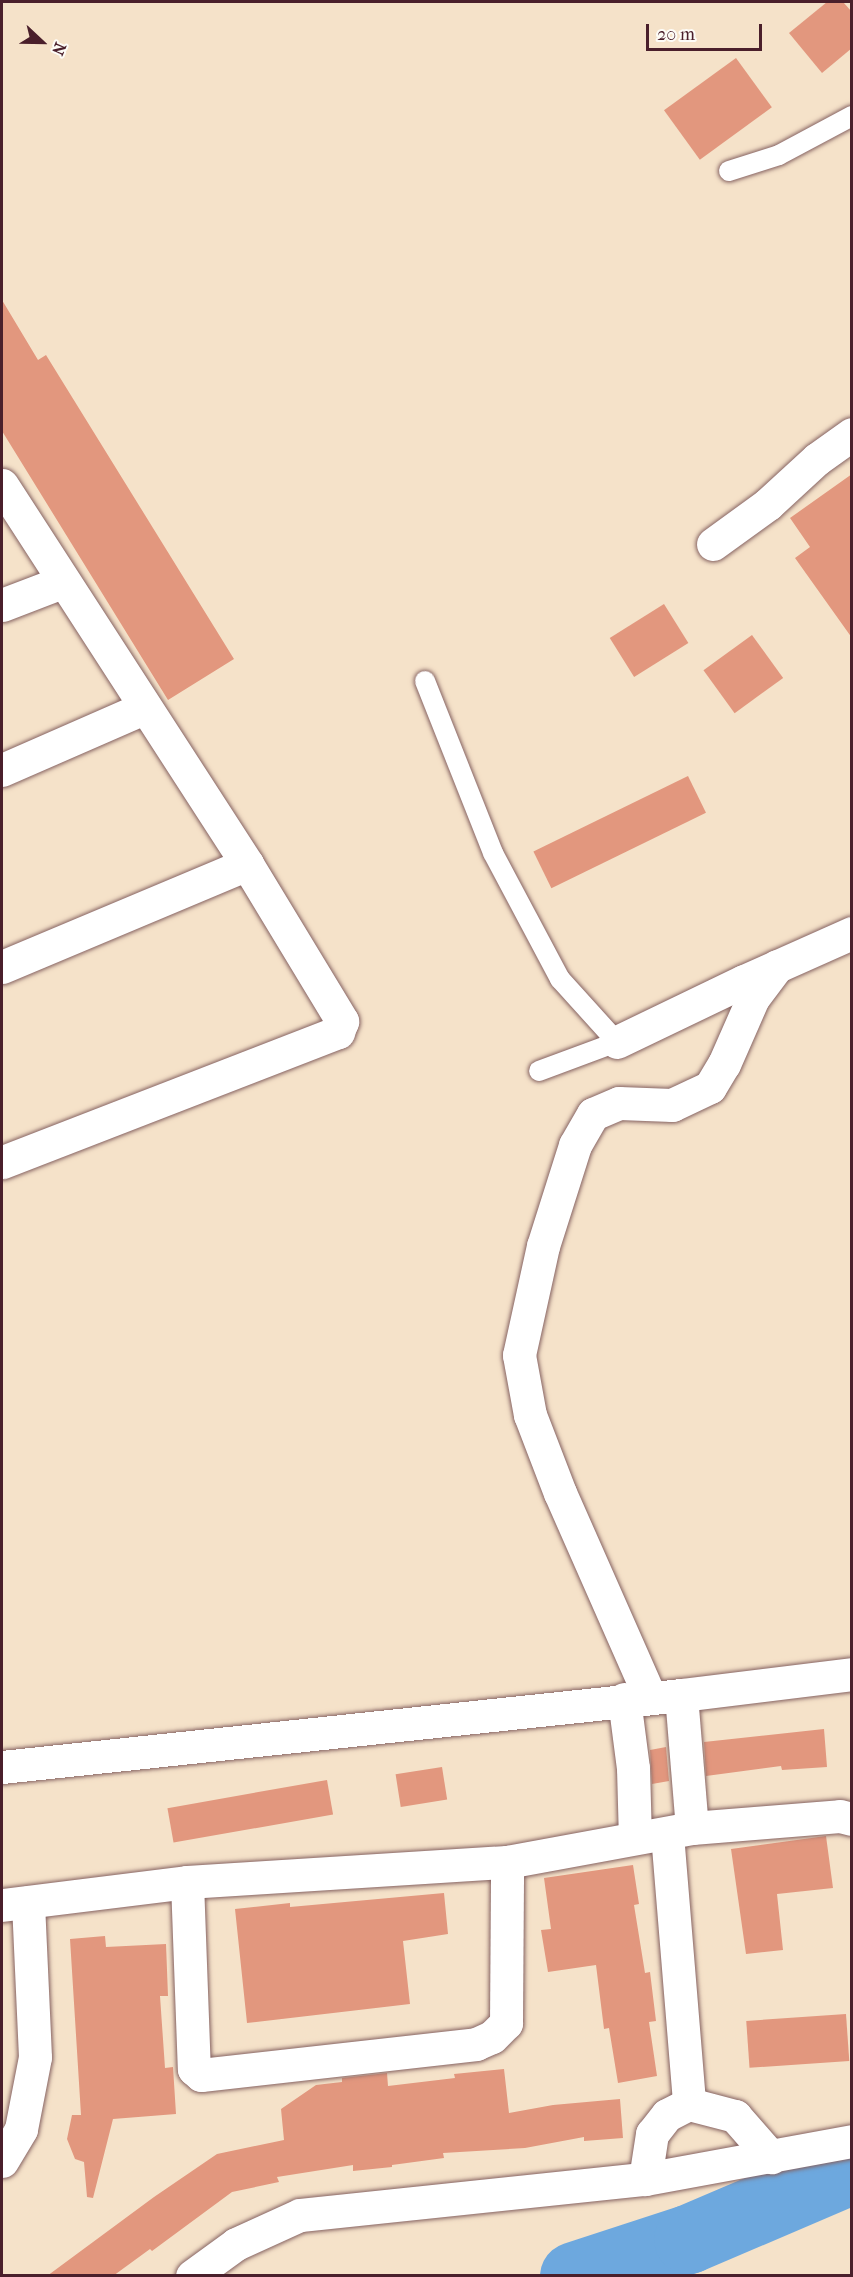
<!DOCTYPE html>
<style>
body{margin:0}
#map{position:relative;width:853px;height:2277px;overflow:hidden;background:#f5e2c9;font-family:"IM FELL French Canon",serif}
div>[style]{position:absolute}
.river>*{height:69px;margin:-34.5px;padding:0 34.5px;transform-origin:34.5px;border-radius:34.5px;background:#6da8de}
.building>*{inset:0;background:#e2977e;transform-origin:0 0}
.roads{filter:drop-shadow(0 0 2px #866362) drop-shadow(0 0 2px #866362)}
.service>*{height:20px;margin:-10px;padding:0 10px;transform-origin:10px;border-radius:10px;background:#fff}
.minor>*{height:33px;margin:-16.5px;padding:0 16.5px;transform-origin:16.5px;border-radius:16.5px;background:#fff}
.tertiary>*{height:33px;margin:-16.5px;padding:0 16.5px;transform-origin:16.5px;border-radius:16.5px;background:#fff}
span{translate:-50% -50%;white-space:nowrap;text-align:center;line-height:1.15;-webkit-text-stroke:6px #fdfcf7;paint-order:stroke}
.frame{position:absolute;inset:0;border:3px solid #4a1f2b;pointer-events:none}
.north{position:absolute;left:12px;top:12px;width:60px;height:60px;-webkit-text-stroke:4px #fdfcf7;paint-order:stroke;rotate:112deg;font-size:16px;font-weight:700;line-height:24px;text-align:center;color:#4a1f2b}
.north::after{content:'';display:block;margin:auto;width:21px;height:27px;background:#4a1f2b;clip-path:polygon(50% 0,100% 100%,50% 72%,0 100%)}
.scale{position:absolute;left:646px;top:24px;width:116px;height:27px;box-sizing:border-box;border:3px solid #4a1f2b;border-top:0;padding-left:8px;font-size:18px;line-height:21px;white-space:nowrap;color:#4a1f2b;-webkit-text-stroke:4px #fdfcf7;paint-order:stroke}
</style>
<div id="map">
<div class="river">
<i style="left:574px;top:2276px;width:120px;rotate:-18deg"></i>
<i style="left:688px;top:2239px;width:178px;rotate:-23.1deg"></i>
</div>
<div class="building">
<i style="clip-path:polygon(827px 2px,843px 2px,852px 12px,852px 48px,822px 73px,789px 33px)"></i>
<i style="left:736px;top:58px;width:61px;height:89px;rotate:54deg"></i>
<i style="clip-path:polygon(2px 300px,38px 360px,46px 355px,234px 659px,168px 700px,2px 431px)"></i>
<i style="clip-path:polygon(852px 474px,852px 638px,795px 558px,810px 547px,790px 518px)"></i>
<i style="left:664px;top:604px;width:46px;height:64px;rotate:58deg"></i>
<i style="left:752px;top:635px;width:53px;height:60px;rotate:54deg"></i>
<i style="left:688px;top:776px;width:41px;height:172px;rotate:64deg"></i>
<i style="clip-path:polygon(824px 1729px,827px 1767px,782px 1770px,781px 1766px,706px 1776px,704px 1742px)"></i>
<i style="clip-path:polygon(666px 1747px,669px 1781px,652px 1784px,650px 1750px)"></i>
<i style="left:442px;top:1767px;width:33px;height:47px;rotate:81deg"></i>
<i style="left:327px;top:1780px;width:35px;height:162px;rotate:80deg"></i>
<i style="clip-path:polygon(826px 1836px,833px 1888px,777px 1894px,783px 1950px,746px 1954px,731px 1849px)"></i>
<i style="clip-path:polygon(633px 1865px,639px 1904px,634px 1905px,645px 1973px,650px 1972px,656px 2021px,649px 2022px,657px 2076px,618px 2083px,609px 2028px,604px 2029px,596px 1965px,548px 1972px,541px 1930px,551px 1929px,544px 1878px)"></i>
<i style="clip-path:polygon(444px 1893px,448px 1934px,403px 1941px,410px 2004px,247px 2023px,235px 1909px,290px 1903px,290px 1907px)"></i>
<i style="clip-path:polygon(105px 1936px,106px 1947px,166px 1944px,168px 1996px,160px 1996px,165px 2068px,173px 2067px,176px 2114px,113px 2119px,93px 2198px,87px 2197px,84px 2162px,75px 2159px,67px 2139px,72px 2115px,81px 2115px,70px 1939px)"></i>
<i style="left:846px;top:2014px;width:47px;height:100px;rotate:86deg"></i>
<i style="clip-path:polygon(504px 2069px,509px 2113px,553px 2105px,620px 2099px,623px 2138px,584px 2141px,584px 2137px,525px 2148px,443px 2153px,444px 2158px,392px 2165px,392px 2167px,353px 2171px,353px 2165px,277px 2177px,279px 2182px,232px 2192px,152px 2251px,150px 2249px,113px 2276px,47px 2276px,154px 2197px,217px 2154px,284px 2140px,281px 2109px,316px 2085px,342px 2082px,342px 2078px,387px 2073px,388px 2086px,455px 2078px,454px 2074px)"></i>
</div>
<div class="roads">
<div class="service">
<i style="left:729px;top:171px;width:52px;rotate:-17.7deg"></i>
<i style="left:779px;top:155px;width:83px;rotate:-28.1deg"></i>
<i style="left:425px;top:681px;width:185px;rotate:68.4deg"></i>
<i style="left:493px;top:853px;width:143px;rotate:62deg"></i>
<i style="left:560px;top:979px;width:85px;rotate:47.9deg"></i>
<i style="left:617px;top:1042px;width:83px;rotate:159.6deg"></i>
</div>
<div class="minor">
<i style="left:2px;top:485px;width:451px;rotate:57.1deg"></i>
<i style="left:247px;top:864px;width:184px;rotate:58.8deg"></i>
<i style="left:342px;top:1021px;width:12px;rotate:110deg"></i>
<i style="left:338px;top:1032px;width:360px;rotate:158.8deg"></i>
<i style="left:713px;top:544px;width:68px;rotate:-36deg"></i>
<i style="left:768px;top:504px;width:67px;rotate:-42.6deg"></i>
<i style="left:817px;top:459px;width:43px;rotate:-35.5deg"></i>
<i style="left:2px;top:605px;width:64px;rotate:-21deg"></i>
<i style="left:2px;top:770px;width:155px;rotate:-23.6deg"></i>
<i style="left:2px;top:967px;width:266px;rotate:-22.8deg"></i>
<i style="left:617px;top:1042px;width:141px;rotate:-25.7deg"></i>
<i style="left:744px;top:981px;width:118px;rotate:-24deg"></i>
<i style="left:681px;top:1695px;width:133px;rotate:85.3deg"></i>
<i style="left:650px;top:1697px;width:223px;rotate:-113.8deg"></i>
<i style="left:560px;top:1493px;width:84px;rotate:-111deg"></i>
<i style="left:530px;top:1415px;width:61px;rotate:-100.4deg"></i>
<i style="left:519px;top:1355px;width:112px;rotate:-77.6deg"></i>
<i style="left:543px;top:1246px;width:106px;rotate:-72.4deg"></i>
<i style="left:575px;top:1145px;width:36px;rotate:-60deg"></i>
<i style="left:593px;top:1114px;width:28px;rotate:-23deg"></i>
<i style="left:619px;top:1103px;width:53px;rotate:2.2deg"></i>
<i style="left:672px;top:1105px;width:42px;rotate:-25.3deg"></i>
<i style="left:710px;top:1087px;width:27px;rotate:-59deg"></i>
<i style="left:724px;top:1064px;width:72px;rotate:-66.3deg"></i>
<i style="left:753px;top:998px;width:40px;rotate:-53deg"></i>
<i style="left:624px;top:1699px;width:70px;rotate:82.6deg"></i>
<i style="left:633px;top:1768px;width:70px;rotate:88.4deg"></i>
<i style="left:667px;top:1834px;width:271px;rotate:85.3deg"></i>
<i style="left:187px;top:1882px;width:187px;rotate:87.9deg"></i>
<i style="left:194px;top:2069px;width:9px;rotate:41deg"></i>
<i style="left:201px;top:2075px;width:277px;rotate:-6.4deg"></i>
<i style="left:476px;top:2044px;width:17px;rotate:-24deg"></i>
<i style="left:492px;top:2037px;width:20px;rotate:-45deg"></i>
<i style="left:506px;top:2023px;width:161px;rotate:-89.6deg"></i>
<i style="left:2px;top:1905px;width:186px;rotate:-7.1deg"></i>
<i style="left:187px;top:1882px;width:321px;rotate:-3.6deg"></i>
<i style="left:507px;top:1862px;width:188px;rotate:-10.4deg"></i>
<i style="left:692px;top:1828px;width:148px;rotate:-4.6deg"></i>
<i style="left:840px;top:1816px;width:12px;rotate:14deg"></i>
<i style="left:2px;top:2161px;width:37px;rotate:-59deg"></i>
<i style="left:21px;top:2129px;width:73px;rotate:-79deg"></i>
<i style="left:35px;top:2057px;width:155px;rotate:-92.6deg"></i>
<i style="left:645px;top:2179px;width:46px;rotate:-81.2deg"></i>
<i style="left:652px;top:2134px;width:24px;rotate:-52deg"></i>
<i style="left:667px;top:2115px;width:25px;rotate:-27deg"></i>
<i style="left:689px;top:2104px;width:48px;rotate:14.6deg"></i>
<i style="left:735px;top:2116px;width:55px;rotate:48.7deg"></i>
<i style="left:192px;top:2276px;width:54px;rotate:-36deg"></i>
<i style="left:236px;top:2244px;width:70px;rotate:-24.4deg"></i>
<i style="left:300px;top:2215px;width:347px;rotate:-6deg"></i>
<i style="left:645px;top:2179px;width:210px;rotate:-10.4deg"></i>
</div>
<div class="tertiary">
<i style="left:2px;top:1767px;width:683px;rotate:-6.05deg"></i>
<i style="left:681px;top:1695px;width:172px;rotate:-7deg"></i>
</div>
</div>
<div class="frame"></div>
<div class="north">N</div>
<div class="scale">20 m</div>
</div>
